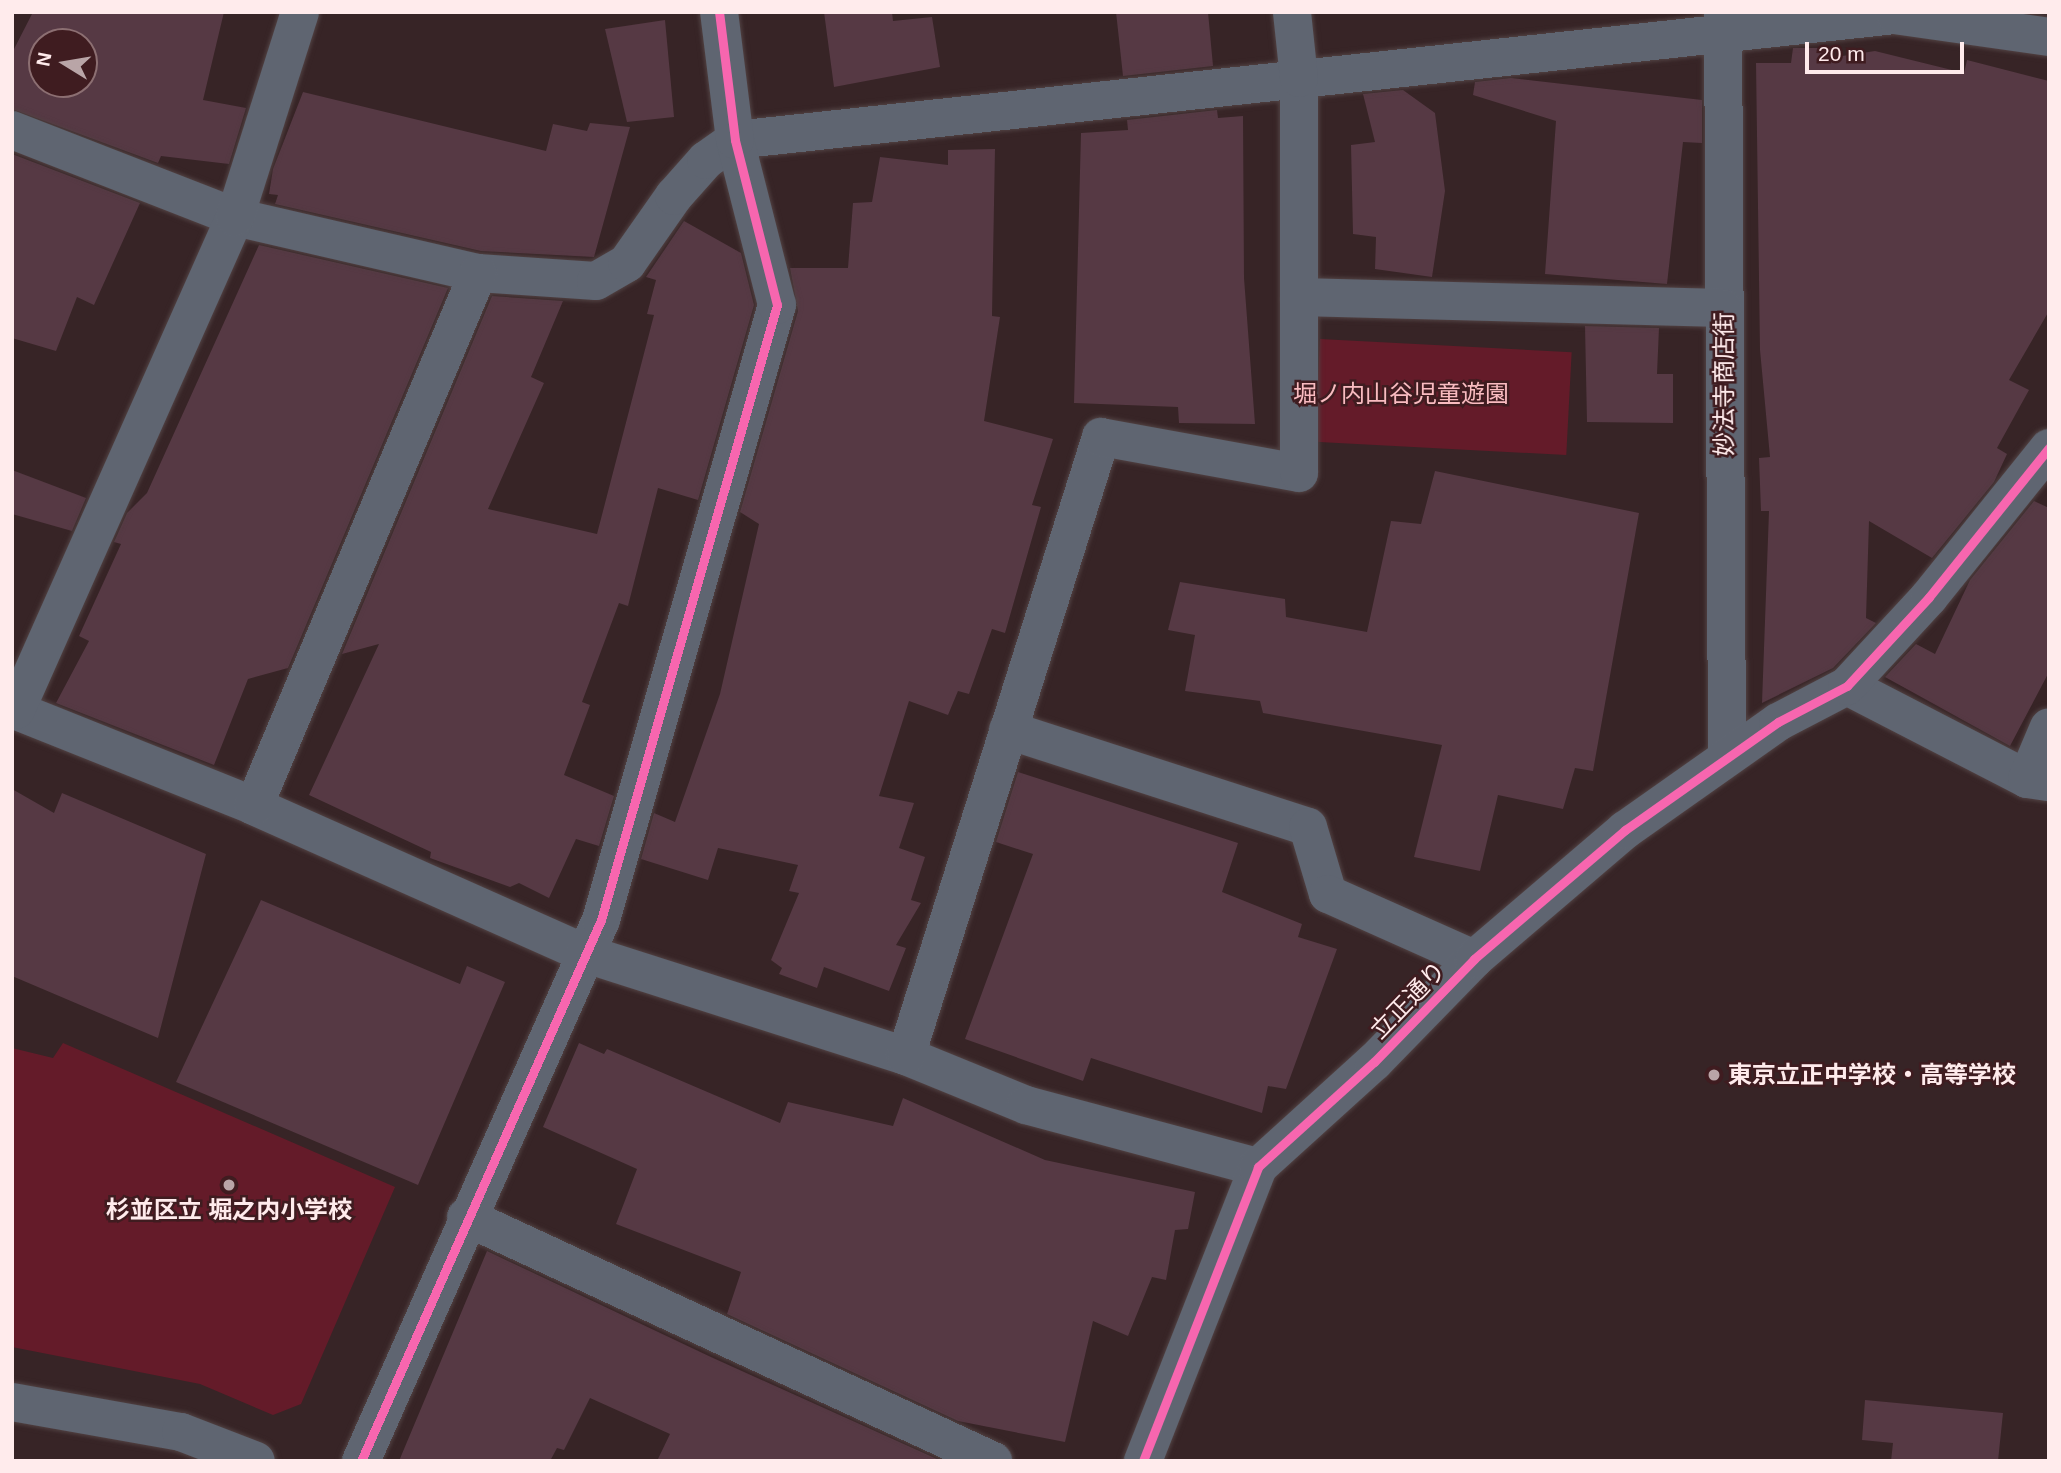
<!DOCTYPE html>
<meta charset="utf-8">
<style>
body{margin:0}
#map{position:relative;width:2061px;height:1473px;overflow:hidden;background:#372426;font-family:Helvetica,"Noto Sans JP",sans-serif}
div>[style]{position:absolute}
.green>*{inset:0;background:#641b29;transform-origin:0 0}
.building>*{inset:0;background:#563944}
.roads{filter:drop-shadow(0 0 2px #514243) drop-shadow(0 0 2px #514243)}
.minor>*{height:38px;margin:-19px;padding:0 19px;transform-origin:19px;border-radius:19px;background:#5f6571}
.cycleway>*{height:9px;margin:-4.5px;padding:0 4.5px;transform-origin:4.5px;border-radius:4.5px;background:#f766af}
.dots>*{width:19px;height:19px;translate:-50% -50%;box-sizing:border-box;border:4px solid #3f1c20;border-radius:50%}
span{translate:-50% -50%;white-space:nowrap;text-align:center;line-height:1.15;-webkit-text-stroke:5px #3f1c20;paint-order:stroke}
.street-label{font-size:24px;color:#ffebec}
.park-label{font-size:24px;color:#f9bbc0}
.poi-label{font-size:24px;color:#ffebec;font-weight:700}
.left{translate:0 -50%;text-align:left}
.frame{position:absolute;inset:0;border:14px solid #ffebec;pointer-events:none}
.north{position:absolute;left:28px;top:28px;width:70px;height:70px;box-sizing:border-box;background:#3f1c20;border:2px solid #8c6f72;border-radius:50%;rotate:281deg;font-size:19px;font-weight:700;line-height:28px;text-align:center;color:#ffebec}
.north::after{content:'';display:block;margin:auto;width:24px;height:32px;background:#b9a5a7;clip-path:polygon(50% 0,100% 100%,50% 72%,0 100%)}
.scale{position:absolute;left:1805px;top:42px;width:159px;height:32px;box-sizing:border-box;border:4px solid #ffebec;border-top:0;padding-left:9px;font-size:21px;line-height:24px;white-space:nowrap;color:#ffebec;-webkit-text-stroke:5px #3f1c20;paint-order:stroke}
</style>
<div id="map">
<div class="green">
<i style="left:1320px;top:339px;width:252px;height:103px;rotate:3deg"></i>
<i style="clip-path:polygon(63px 1043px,395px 1187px,301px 1404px,273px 1415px,200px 1384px,12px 1347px,12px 1048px,53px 1058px)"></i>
</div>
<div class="building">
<i style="clip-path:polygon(evenodd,33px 12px,224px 12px,203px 100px,246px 108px,229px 164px,161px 156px,158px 163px,12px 109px,12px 53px,33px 12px,42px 42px,84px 42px,84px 84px,42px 84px,42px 42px)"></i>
<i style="clip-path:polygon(824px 12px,892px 12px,893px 21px,932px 17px,940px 67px,834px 87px)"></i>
<i style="clip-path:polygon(1116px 12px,1208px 12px,1213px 66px,1123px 76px)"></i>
<i style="clip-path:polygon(665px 20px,674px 117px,627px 122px,605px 29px)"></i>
<i style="clip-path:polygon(1793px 48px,1823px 48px,1829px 58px,1875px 51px,1964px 73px,1967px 60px,2049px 81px,2049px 311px,2009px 380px,2029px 390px,1997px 448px,2007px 454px,1994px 482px,1932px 558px,1869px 521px,1866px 618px,1876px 623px,1833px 668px,1762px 703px,1769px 511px,1761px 511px,1759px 458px,1770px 457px,1760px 350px,1756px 63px,1791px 63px)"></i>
<i style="clip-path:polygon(1511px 78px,1702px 100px,1702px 143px,1683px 142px,1667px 284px,1545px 274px,1556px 121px,1473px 95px,1475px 82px)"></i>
<i style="clip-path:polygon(1403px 90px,1435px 113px,1445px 191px,1432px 277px,1375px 269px,1376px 237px,1353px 234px,1351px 145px,1375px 142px,1363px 94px)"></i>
<i style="clip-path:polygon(303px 92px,546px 151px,553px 124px,587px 131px,590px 123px,630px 127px,594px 257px,481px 251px,275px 204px,278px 195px,269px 194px,273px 169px)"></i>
<i style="clip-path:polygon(1217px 110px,1218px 118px,1243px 116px,1244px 278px,1255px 424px,1179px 423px,1178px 407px,1074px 403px,1081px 133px,1128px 130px,1127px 120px)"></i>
<i style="clip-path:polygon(995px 149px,992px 316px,1000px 317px,984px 421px,1053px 439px,1032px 505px,1041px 507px,1005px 633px,992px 629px,969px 694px,958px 691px,948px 715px,909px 701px,879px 796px,914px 803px,899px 848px,925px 857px,911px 900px,921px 903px,896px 945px,906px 948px,889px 991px,824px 967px,817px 988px,779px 974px,782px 968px,771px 960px,799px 893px,789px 891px,798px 865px,718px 848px,708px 880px,641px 859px,654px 813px,675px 822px,720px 694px,759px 524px,740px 512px,798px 311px,790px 268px,848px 268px,853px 203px,872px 202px,880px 157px,948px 165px,948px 150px)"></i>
<i style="clip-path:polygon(12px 154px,140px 203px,94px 305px,77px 297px,56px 351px,12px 338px)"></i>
<i style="clip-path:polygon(684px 221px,741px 253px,754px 305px,698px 500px,658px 488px,628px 606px,619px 603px,582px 702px,590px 705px,564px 775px,614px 796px,599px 846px,576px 839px,549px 898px,519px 883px,510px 887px,430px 858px,431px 852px,309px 795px,379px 644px,342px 654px,492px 296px,563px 301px,531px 377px,544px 383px,488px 509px,597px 534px,654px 315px,647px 314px,656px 280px,646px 277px)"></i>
<i style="clip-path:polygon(259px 245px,448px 288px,288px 668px,248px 679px,214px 765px,56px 703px,89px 641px,79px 636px,121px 544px,114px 542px,127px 513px,147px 493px)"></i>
<i style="clip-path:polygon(1585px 326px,1659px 328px,1657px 374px,1673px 374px,1673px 423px,1587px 422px)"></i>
<i style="clip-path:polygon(12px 470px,86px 498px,72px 531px,12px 514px)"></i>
<i style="clip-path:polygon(1435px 471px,1639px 513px,1593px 771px,1575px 768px,1563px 809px,1498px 795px,1480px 871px,1414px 857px,1442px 745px,1263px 713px,1260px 701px,1185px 691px,1195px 635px,1168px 630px,1180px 582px,1285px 599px,1286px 617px,1367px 632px,1391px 521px,1421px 524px)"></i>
<i style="clip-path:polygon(2034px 501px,2049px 508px,2049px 672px,2010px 746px,1885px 677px,1916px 644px,1935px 654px,1970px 580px)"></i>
<i style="clip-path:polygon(1018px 772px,1238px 843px,1222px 892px,1302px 924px,1298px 937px,1337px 949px,1286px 1089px,1268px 1086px,1262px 1113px,1091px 1058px,1083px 1081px,965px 1039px,1033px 854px,996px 842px)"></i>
<i style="clip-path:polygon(12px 789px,54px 813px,62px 793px,206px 854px,158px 1038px,12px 976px)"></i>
<i style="clip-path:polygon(261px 900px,460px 984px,467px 966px,505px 982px,418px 1185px,176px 1082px)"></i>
<i style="clip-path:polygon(579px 1043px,604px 1054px,607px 1049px,780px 1123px,788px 1102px,893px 1126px,903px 1098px,1045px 1160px,1195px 1192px,1188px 1229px,1175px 1230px,1166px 1280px,1152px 1277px,1128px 1336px,1093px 1321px,1065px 1442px,958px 1421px,727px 1314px,741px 1272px,616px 1224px,637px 1169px,543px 1127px)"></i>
<i style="clip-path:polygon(487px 1251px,711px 1357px,937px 1459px,657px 1461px,670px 1434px,590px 1398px,564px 1450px,557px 1448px,550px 1461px,399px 1461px)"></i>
<i style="clip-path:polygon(1865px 1400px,2003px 1413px,1998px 1461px,1891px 1461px,1893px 1443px,1862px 1440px)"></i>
</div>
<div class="roads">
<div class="minor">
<i style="left:1723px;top:12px;width:744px;rotate:89.69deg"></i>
<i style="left:12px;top:130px;width:239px;rotate:21.3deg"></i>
<i style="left:235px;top:217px;width:249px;rotate:13deg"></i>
<i style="left:478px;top:273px;width:118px;rotate:3.9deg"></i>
<i style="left:596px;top:281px;width:36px;rotate:-30deg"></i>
<i style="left:627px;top:263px;width:82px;rotate:-55deg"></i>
<i style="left:674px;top:196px;width:48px;rotate:-48.4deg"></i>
<i style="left:706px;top:160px;width:35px;rotate:-35deg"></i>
<i style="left:735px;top:140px;width:1167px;rotate:-6.15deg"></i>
<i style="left:1895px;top:15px;width:156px;rotate:8.1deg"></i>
<i style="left:1299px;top:297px;width:424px;rotate:1.5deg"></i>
<i style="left:1847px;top:686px;width:203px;rotate:27.3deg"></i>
<i style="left:2027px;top:779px;width:22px;rotate:8deg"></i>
<i style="left:12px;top:709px;width:261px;rotate:21.8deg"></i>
<i style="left:254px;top:806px;width:363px;rotate:24deg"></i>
<i style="left:586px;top:954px;width:336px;rotate:17.7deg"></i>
<i style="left:906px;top:1056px;width:130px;rotate:22.2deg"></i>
<i style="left:1026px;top:1105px;width:240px;rotate:15deg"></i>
<i style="left:16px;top:710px;width:539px;rotate:-66.05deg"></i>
<i style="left:235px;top:217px;width:215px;rotate:-72.4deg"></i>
<i style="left:1008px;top:730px;width:315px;rotate:17.9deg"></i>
<i style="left:1308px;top:827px;width:70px;rotate:73.4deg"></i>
<i style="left:1328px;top:894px;width:160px;rotate:24deg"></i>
<i style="left:2027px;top:779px;width:56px;rotate:-67.1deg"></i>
<i style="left:254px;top:806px;width:578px;rotate:-67.2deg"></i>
<i style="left:906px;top:1056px;width:649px;rotate:-72.51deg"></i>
<i style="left:1101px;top:437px;width:201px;rotate:10.3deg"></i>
<i style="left:1299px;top:473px;width:395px;rotate:-90deg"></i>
<i style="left:1299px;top:78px;width:66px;rotate:-96.1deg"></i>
<i style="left:466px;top:1217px;width:581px;rotate:24.84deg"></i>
<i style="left:12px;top:1402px;width:172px;rotate:10.1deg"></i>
<i style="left:181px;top:1432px;width:80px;rotate:21.1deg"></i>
<i style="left:361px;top:1461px;width:592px;rotate:-66.08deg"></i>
<i style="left:601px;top:920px;width:640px;rotate:-74.03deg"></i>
<i style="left:777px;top:305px;width:170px;rotate:-104.3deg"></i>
<i style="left:735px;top:140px;width:129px;rotate:-97.1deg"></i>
<i style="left:1143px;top:1461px;width:316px;rotate:-68.6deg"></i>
<i style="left:1258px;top:1167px;width:156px;rotate:-42.2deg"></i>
<i style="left:1374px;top:1062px;width:144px;rotate:-45.8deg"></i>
<i style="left:1474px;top:959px;width:199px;rotate:-40.5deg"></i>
<i style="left:1625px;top:830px;width:187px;rotate:-35.2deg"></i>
<i style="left:1778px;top:722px;width:78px;rotate:-27.6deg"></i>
<i style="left:1847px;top:686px;width:121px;rotate:-47.3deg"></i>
<i style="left:1929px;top:597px;width:191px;rotate:-51.2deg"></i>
</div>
</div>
<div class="cycleway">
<i style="left:361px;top:1461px;width:592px;rotate:-66.08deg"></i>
<i style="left:601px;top:920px;width:640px;rotate:-74.03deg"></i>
<i style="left:777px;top:305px;width:170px;rotate:-104.3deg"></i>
<i style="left:735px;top:140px;width:129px;rotate:-97.1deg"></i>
<i style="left:1143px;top:1461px;width:316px;rotate:-68.6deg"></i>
<i style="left:1258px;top:1167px;width:156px;rotate:-42.2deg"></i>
<i style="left:1374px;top:1062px;width:144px;rotate:-45.8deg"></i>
<i style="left:1474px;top:959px;width:199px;rotate:-40.5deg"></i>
<i style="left:1625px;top:830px;width:187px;rotate:-35.2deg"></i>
<i style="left:1778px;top:722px;width:78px;rotate:-27.6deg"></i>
<i style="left:1847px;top:686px;width:121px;rotate:-47.3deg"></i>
<i style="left:1929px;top:597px;width:191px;rotate:-51.2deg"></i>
</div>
<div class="dots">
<i style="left:1714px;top:1075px;background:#b9a5a7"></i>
<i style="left:229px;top:1185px;background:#b9a5a7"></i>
</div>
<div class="street-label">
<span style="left:1724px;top:384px;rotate:-90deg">妙法寺商店街</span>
<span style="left:1408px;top:1000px;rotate:-46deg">立正通り</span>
</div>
<div class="park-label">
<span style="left:1401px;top:394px">堀ノ内山谷児童遊園</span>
</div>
<div class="poi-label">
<span class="left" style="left:1728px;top:1075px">東京立正中学校・高等学校</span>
<span style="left:229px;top:1210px">杉並区立 堀之内小学校</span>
</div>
<div class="frame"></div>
<div class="north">N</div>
<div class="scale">20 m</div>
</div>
